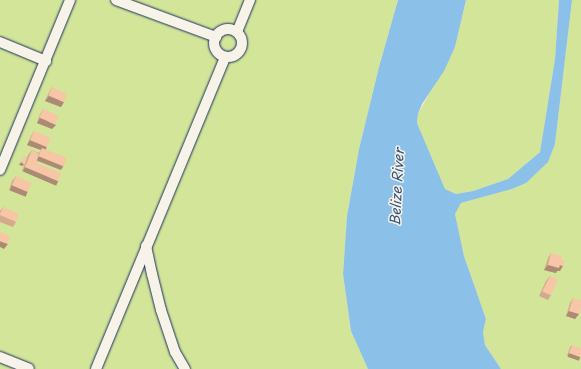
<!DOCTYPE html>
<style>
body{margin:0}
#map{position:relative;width:581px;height:369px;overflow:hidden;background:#f7eadb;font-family:"Playpen Sans",sans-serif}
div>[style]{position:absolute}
.green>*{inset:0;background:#d3e599}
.water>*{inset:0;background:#8bc0e8}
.roads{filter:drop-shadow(0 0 1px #1b2f5e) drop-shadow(0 0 1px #1b2f5e)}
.street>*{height:10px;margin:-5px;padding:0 5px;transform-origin:5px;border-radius:5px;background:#f7f3e8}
.street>.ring{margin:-5px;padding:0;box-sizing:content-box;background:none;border:10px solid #f7f3e8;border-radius:50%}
.wall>*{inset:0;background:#d4aa8f}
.shaded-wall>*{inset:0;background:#ac8b74;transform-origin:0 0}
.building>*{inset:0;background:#f6c6a6;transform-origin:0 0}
span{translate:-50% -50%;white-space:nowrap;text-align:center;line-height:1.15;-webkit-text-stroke:3px #f7f3e8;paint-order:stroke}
.water-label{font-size:14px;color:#375380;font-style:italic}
</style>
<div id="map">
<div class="green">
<i style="clip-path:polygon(0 0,398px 0,379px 67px,359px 149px,347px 216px,343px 274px,351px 331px,368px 369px,0 369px)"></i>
<i style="clip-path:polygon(466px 0,559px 0,555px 59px,540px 152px,508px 179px,473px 191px,456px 194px,445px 189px,417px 123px,418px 114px,455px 47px)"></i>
<i style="clip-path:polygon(572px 0,581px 0,581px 369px,501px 369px,485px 345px,483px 332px,486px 319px,464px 256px,455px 214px,461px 203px,512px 189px,526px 183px,555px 144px)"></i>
</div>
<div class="water">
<i style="clip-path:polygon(398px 0,466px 0,455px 47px,444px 71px,422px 104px,418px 114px,417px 123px,445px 189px,456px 194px,473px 191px,508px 179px,540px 152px,555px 59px,559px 0,572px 0,555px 144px,548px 162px,526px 183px,512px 189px,461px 203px,455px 214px,464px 256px,486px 319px,483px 332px,485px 345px,501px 369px,368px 369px,351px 331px,343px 274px,347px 216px,359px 149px,379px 67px)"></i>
</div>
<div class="roads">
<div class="street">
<i style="left:116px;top:0;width:107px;rotate:20.3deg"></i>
<i class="ring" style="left:214px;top:29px;width:18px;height:18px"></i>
<i style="left:237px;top:32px;width:35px;rotate:-68deg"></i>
<i style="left:0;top:42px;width:50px;rotate:22.4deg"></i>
<i style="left:0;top:170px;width:184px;rotate:-67.6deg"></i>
<i style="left:146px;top:246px;width:29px;rotate:78deg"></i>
<i style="left:152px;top:274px;width:37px;rotate:76deg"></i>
<i style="left:161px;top:310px;width:44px;rotate:71.6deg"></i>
<i style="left:175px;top:352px;width:20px;rotate:60deg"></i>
<i style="left:0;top:357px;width:31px;rotate:22deg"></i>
<i style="left:96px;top:369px;width:338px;rotate:-67.5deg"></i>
</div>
</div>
<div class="wall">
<i style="clip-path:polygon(52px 87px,64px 102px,61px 107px,45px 101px,49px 92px)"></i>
<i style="clip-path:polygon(43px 109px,52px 129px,37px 123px,40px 114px)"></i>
<i style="clip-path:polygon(34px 131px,46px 149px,61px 170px,37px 161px,36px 163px,55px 185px,22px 171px,28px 155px,32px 150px,39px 153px,41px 150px,27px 145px,31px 136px)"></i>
<i style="clip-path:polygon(16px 176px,28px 191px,25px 196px,9px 190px,12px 181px)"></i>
<i style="clip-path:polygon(3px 207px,16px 222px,13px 227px,0 222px,0 211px)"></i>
<i style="clip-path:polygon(551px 253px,560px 271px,557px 271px,556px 273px,544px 270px,548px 258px)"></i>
<i style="clip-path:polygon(550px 276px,551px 295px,548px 300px,539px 296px,546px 281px)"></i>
<i style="clip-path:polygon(573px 298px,579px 314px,575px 319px,566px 316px,570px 303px)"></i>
<i style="clip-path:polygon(572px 345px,580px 357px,578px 360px,567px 356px,570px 347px)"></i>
</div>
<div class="shaded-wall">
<i style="clip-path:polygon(49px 96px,64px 102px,61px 107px,45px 101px)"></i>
<i style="clip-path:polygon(40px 118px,56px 125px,52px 129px,37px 123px)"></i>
<i style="clip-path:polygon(30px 140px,47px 147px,44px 152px,42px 148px,41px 150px,27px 145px)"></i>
<i style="clip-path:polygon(39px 156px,64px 165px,61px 170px,36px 160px)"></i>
<i style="clip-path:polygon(21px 162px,24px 164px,23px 166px,19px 165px)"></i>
<i style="left:25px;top:167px;width:36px;height:5px;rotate:23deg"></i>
<i style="left:12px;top:185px;width:17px;height:6px;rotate:21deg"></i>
<i style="clip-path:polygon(0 241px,8px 244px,4px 249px,0 247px)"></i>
<i style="clip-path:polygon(548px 265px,560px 265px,563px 266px,560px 271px,557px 271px,556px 273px,544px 270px)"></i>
<i style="clip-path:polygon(569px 311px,579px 314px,575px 319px,566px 316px)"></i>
<i style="left:569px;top:353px;width:12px;height:4px;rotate:20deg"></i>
</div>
<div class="building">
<i style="left:52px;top:87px;width:17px;height:9px;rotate:24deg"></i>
<i style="left:43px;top:109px;width:17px;height:9px;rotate:24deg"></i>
<i style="left:34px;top:131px;width:18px;height:10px;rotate:22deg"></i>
<i style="left:42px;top:148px;width:27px;height:9px;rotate:22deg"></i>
<i style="clip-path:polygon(32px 150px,39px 154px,36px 163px,61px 173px,58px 181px,25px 167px)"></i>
<i style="clip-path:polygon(24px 156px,27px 157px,24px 164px,21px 162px)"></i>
<i style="left:16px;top:176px;width:17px;height:10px;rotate:24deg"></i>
<i style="clip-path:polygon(3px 207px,19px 214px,16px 222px,0 215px,0 214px)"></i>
<i style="clip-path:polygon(0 232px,10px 236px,8px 244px,0 241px)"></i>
<i style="clip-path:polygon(551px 253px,562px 256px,561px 260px,565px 261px,563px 266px,560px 265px,559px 268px,548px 265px)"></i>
<i style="left:550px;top:276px;width:9px;height:17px;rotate:27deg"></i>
<i style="clip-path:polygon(573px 298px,581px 300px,581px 307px,579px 314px,569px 311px)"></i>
<i style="clip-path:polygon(572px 345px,581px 348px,581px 354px,580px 357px,569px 353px)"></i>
</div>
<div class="water-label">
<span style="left:397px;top:187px;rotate:-87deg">Belize River</span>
</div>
</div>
